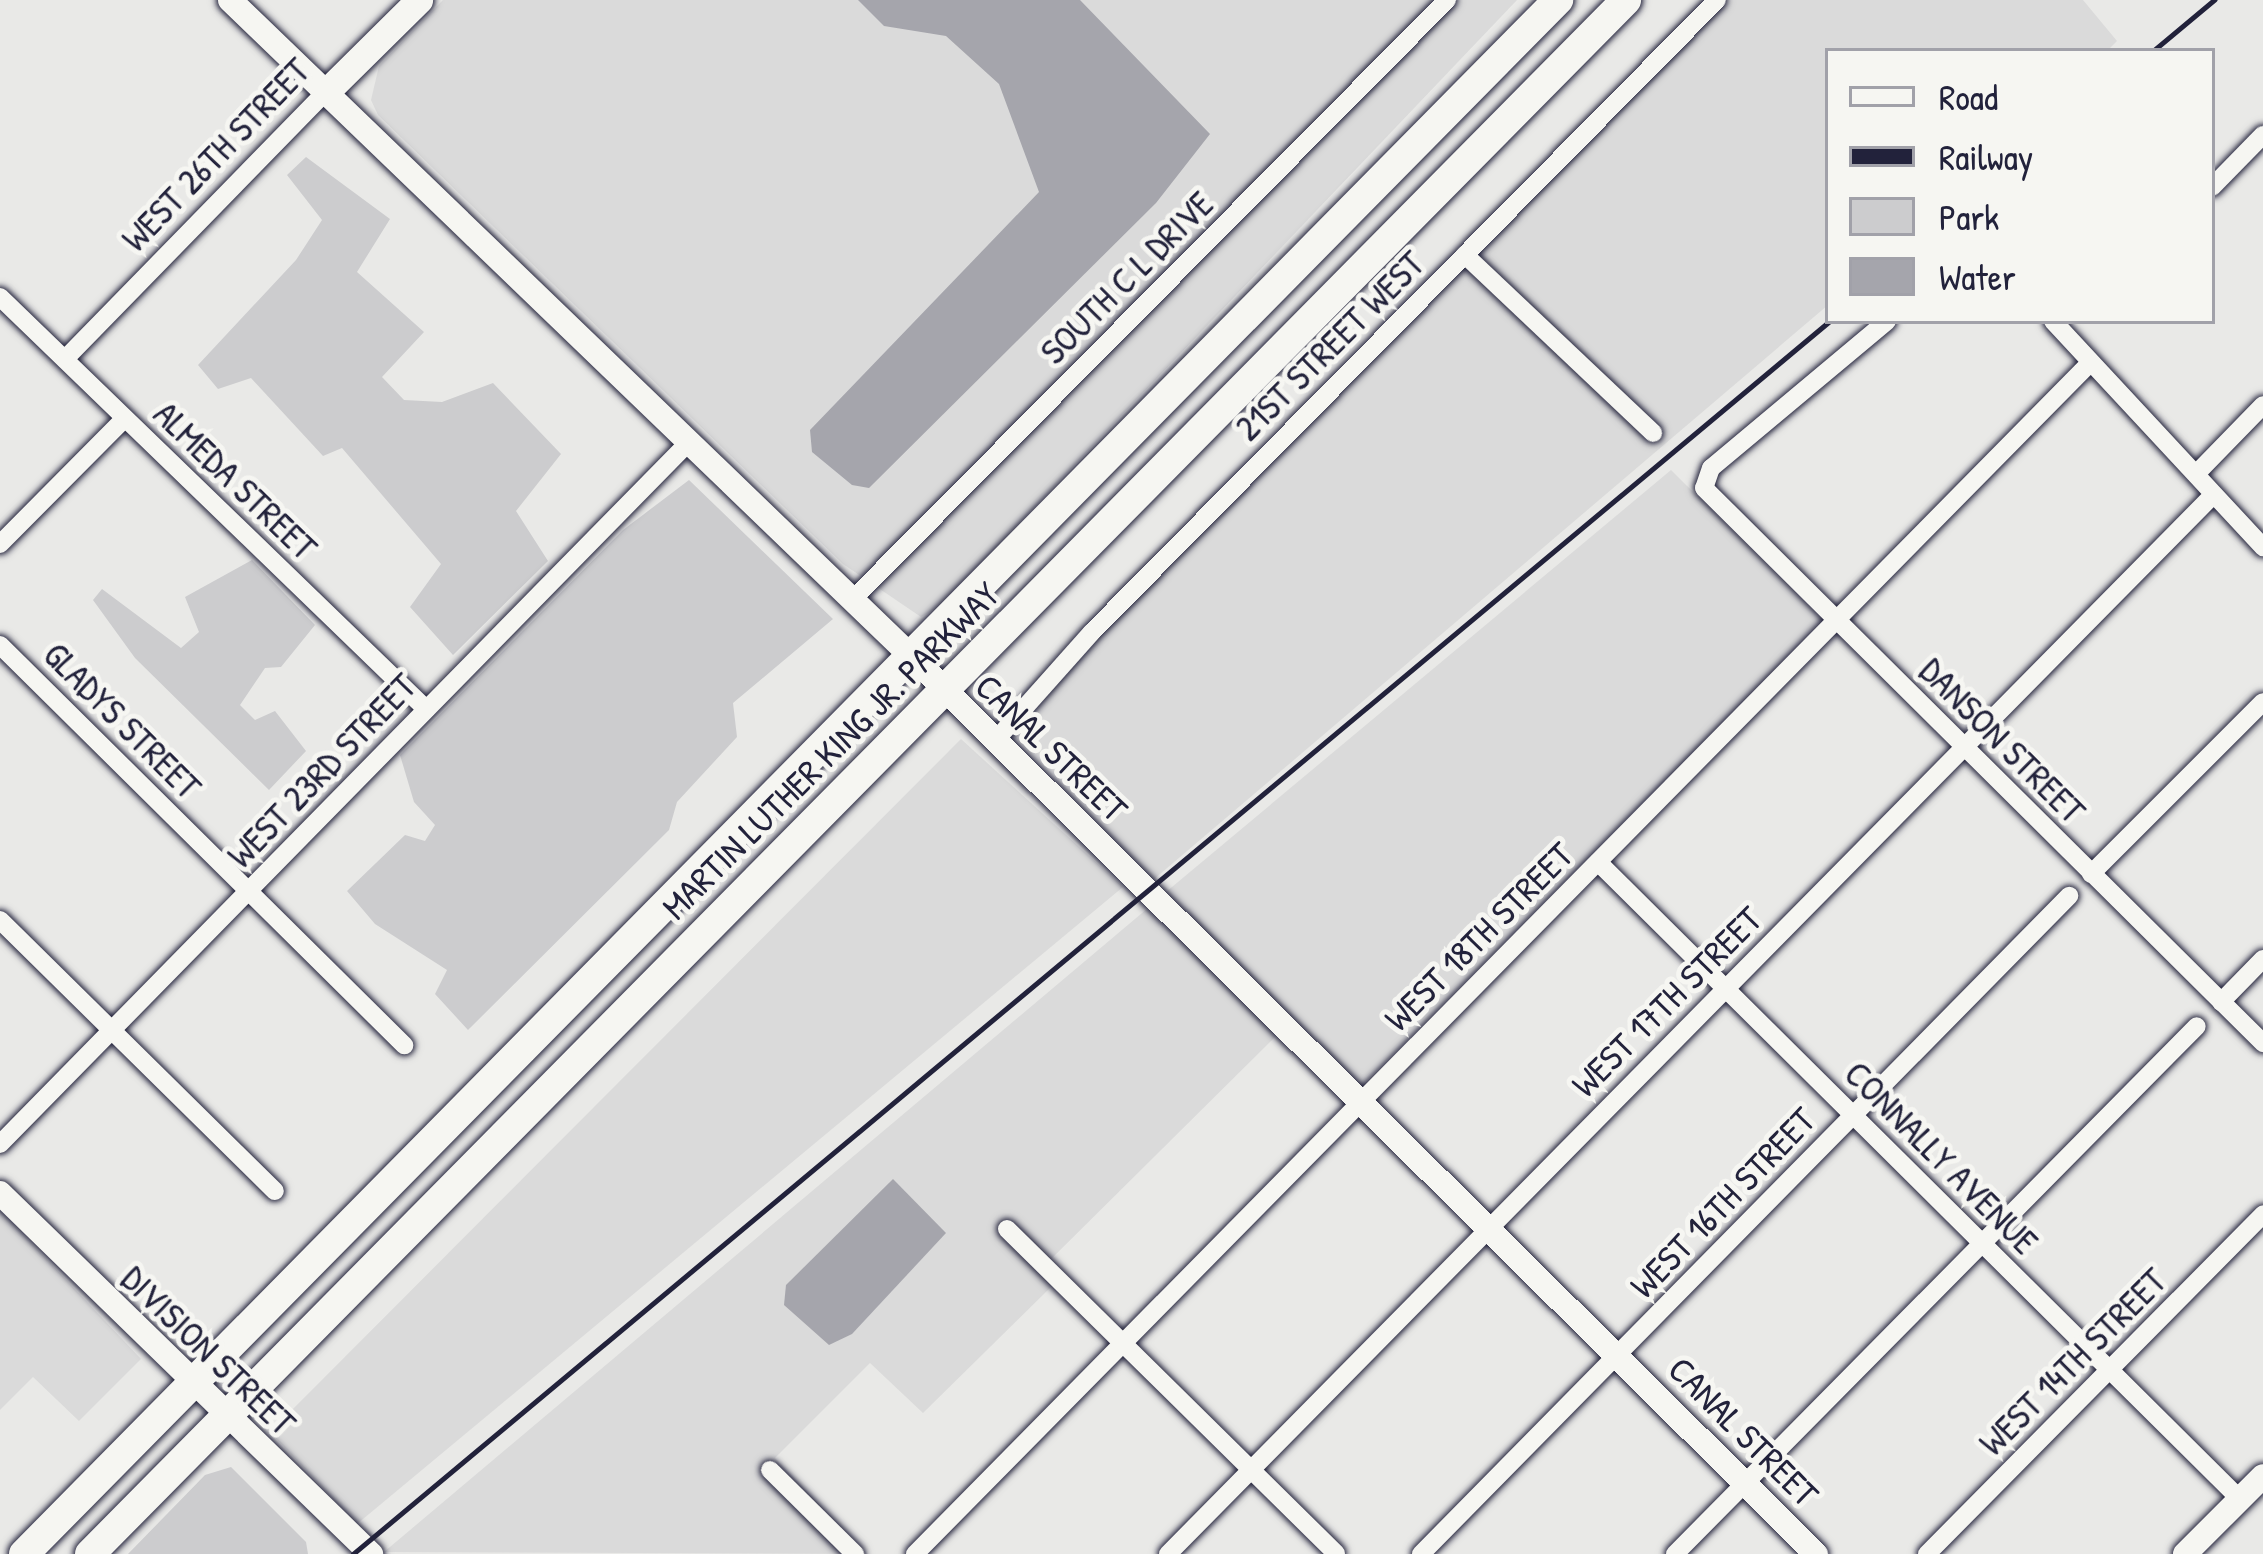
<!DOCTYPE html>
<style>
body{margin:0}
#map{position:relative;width:2263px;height:1554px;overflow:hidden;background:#e9e9e7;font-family:"Patrick Hand",sans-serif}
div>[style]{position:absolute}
.built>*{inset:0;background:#dadada}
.green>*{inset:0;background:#ccccce}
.water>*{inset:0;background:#a5a5ac}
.roads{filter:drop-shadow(0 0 3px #22223b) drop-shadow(0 0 3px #22223b)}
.minor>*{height:18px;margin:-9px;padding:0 9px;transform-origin:9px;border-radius:9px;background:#f6f6f2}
.tertiary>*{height:24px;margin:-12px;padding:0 12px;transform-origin:12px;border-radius:12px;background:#f6f6f2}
.secondary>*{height:27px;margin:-13.5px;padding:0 13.5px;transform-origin:13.5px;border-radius:13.5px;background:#f6f6f2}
.trunk>*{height:30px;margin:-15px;padding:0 15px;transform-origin:15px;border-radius:15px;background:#f6f6f2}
.rail>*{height:4.5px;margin:-2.25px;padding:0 2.25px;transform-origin:2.25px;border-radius:2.25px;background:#22223b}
span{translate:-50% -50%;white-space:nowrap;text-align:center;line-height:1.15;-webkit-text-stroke:10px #f6f6f2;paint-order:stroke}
.street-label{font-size:36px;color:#22223b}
.legend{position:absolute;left:1825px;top:48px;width:390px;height:276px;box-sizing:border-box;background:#f6f6f2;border:3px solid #a1a1a9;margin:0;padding:15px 21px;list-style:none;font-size:36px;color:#22223b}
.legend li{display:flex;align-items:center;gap:24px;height:60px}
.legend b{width:60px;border:3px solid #a1a1a9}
</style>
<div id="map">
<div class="built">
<i style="clip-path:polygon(443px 0,1517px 0,939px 607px,921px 617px,843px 564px,378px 115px,371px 100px,379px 66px)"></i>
<i style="clip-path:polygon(1703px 0,2083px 0,2117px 41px,2107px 51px,1828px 51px,1828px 305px,1153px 880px,997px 719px)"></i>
<i style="clip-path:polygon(1671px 470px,1823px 621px,1361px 1086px,1166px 892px)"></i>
<i style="clip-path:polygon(961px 739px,1123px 887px,357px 1524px,270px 1432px)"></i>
<i style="clip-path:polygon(1148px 908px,1277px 1035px,1039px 1271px,1053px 1285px,923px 1413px,870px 1363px,775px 1458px,868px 1554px,384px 1552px)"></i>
<i style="clip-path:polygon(0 1210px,141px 1359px,79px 1421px,33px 1377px,0 1410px)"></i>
</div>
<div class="green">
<i style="clip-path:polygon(306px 157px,390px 219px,357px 272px,424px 332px,382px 377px,404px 400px,442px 402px,493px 383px,561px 454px,516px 511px,548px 561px,453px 655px,410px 607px,441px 564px,342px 448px,323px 456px,251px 378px,218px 389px,198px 365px,296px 260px,322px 220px,287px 175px)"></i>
<i style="clip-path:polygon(689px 480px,833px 619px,733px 703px,737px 737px,677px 802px,669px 830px,468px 1030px,435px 994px,447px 970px,375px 924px,347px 891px,405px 835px,425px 841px,435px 825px,414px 802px,400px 755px,623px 530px)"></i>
<i style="clip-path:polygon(252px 560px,315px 625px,281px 667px,265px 668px,240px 705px,255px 720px,275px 711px,306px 751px,269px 790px,135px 658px,93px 600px,102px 589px,181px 648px,199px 632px,185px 597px)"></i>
<i style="clip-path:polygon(231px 1467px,306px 1542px,308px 1554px,128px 1554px,205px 1475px)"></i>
</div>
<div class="water">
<i style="clip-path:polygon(858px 0,1080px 0,1210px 134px,1156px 203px,869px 488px,852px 485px,812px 452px,810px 430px,1039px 192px,999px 84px,946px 36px,884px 26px)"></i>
<i style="clip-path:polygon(893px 1179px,946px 1233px,852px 1334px,829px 1345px,784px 1305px,786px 1285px)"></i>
</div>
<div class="roads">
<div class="minor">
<i style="left:2212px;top:187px;width:73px;rotate:-45.6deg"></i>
<i style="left:1465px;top:255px;width:259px;rotate:43.4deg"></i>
<i style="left:0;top:297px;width:593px;rotate:44.04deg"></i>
<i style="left:1887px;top:321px;width:229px;rotate:140.1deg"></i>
<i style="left:1711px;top:468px;width:21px;rotate:109deg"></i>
<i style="left:1704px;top:488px;width:788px;rotate:44.79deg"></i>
<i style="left:2053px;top:321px;width:309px;rotate:47.1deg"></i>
<i style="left:65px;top:359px;width:373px;rotate:-45.7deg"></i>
<i style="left:2196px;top:474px;width:96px;rotate:-45.8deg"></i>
<i style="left:0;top:544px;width:177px;rotate:-45.2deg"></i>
<i style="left:852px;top:600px;width:845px;rotate:-45.24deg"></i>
<i style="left:0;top:645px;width:569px;rotate:44.71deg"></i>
<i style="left:994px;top:742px;width:146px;rotate:-48.3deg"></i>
<i style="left:1091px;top:633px;width:890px;rotate:-45.32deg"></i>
<i style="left:1598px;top:862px;width:904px;rotate:44.78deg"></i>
<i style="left:2091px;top:874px;width:243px;rotate:-45deg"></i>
<i style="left:0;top:920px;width:386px;rotate:44.6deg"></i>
<i style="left:2221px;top:1002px;width:60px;rotate:-45.7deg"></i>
<i style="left:0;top:1144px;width:984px;rotate:-45.54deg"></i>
<i style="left:1007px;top:1229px;width:462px;rotate:44.6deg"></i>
<i style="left:770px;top:1470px;width:120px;rotate:44.7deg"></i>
<i style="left:915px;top:1554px;width:1670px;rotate:-45.39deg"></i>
<i style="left:1168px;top:1554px;width:1488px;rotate:-45.38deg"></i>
<i style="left:1421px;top:1554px;width:924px;rotate:-45.44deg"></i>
<i style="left:1675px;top:1554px;width:742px;rotate:-45.33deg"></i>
<i style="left:1927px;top:1554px;width:478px;rotate:-45.3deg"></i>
</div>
<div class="tertiary">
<i style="left:230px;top:0;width:946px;rotate:43.93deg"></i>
<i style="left:911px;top:656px;width:1275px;rotate:44.78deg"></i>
<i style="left:0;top:1193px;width:518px;rotate:44.22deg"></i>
<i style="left:2185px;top:1554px;width:110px;rotate:-45deg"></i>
</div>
<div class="secondary">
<i style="left:326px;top:92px;width:131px;rotate:-44.7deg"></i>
</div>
<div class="trunk">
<i style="left:24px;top:1554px;width:2184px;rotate:-45.37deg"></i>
<i style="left:90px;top:1554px;width:2185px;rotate:-45.33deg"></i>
</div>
</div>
<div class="rail">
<i style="left:2153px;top:51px;width:80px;rotate:-39.9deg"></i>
<i style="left:353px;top:1554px;width:1924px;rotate:-39.86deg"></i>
</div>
<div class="street-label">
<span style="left:215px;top:154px;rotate:-46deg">WEST 26TH STREET</span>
<span style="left:1126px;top:277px;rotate:-45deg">SOUTH C L DRIVE</span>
<span style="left:1329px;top:345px;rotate:-45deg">21ST STREET WEST</span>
<span style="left:236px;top:480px;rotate:44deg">ALMEDA STREET</span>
<span style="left:123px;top:720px;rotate:45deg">GLADYS STREET</span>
<span style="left:2003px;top:740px;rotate:45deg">DANSON STREET</span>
<span style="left:1052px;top:747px;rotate:44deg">CANAL STREET</span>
<span style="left:830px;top:750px;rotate:-45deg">MARTIN LUTHER KING JR. PARKWAY</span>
<span style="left:321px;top:770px;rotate:-46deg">WEST 23RD STREET</span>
<span style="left:1478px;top:936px;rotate:-45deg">WEST 18TH STREET</span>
<span style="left:1666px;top:1001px;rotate:-45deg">WEST 17TH STREET</span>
<span style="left:1942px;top:1157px;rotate:45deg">CONNALLY AVENUE</span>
<span style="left:1722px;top:1202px;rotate:-46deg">WEST 16TH STREET</span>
<span style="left:209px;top:1350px;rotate:44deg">DIVISION STREET</span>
<span style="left:2072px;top:1361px;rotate:-45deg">WEST 14TH STREET</span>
<span style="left:1744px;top:1431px;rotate:45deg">CANAL STREET</span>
</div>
<ul class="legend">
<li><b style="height:15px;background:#f6f6f2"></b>Road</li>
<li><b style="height:15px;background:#22223b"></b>Railway</li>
<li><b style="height:33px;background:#ccccce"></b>Park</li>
<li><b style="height:33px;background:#a5a5ac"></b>Water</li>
</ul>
</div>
